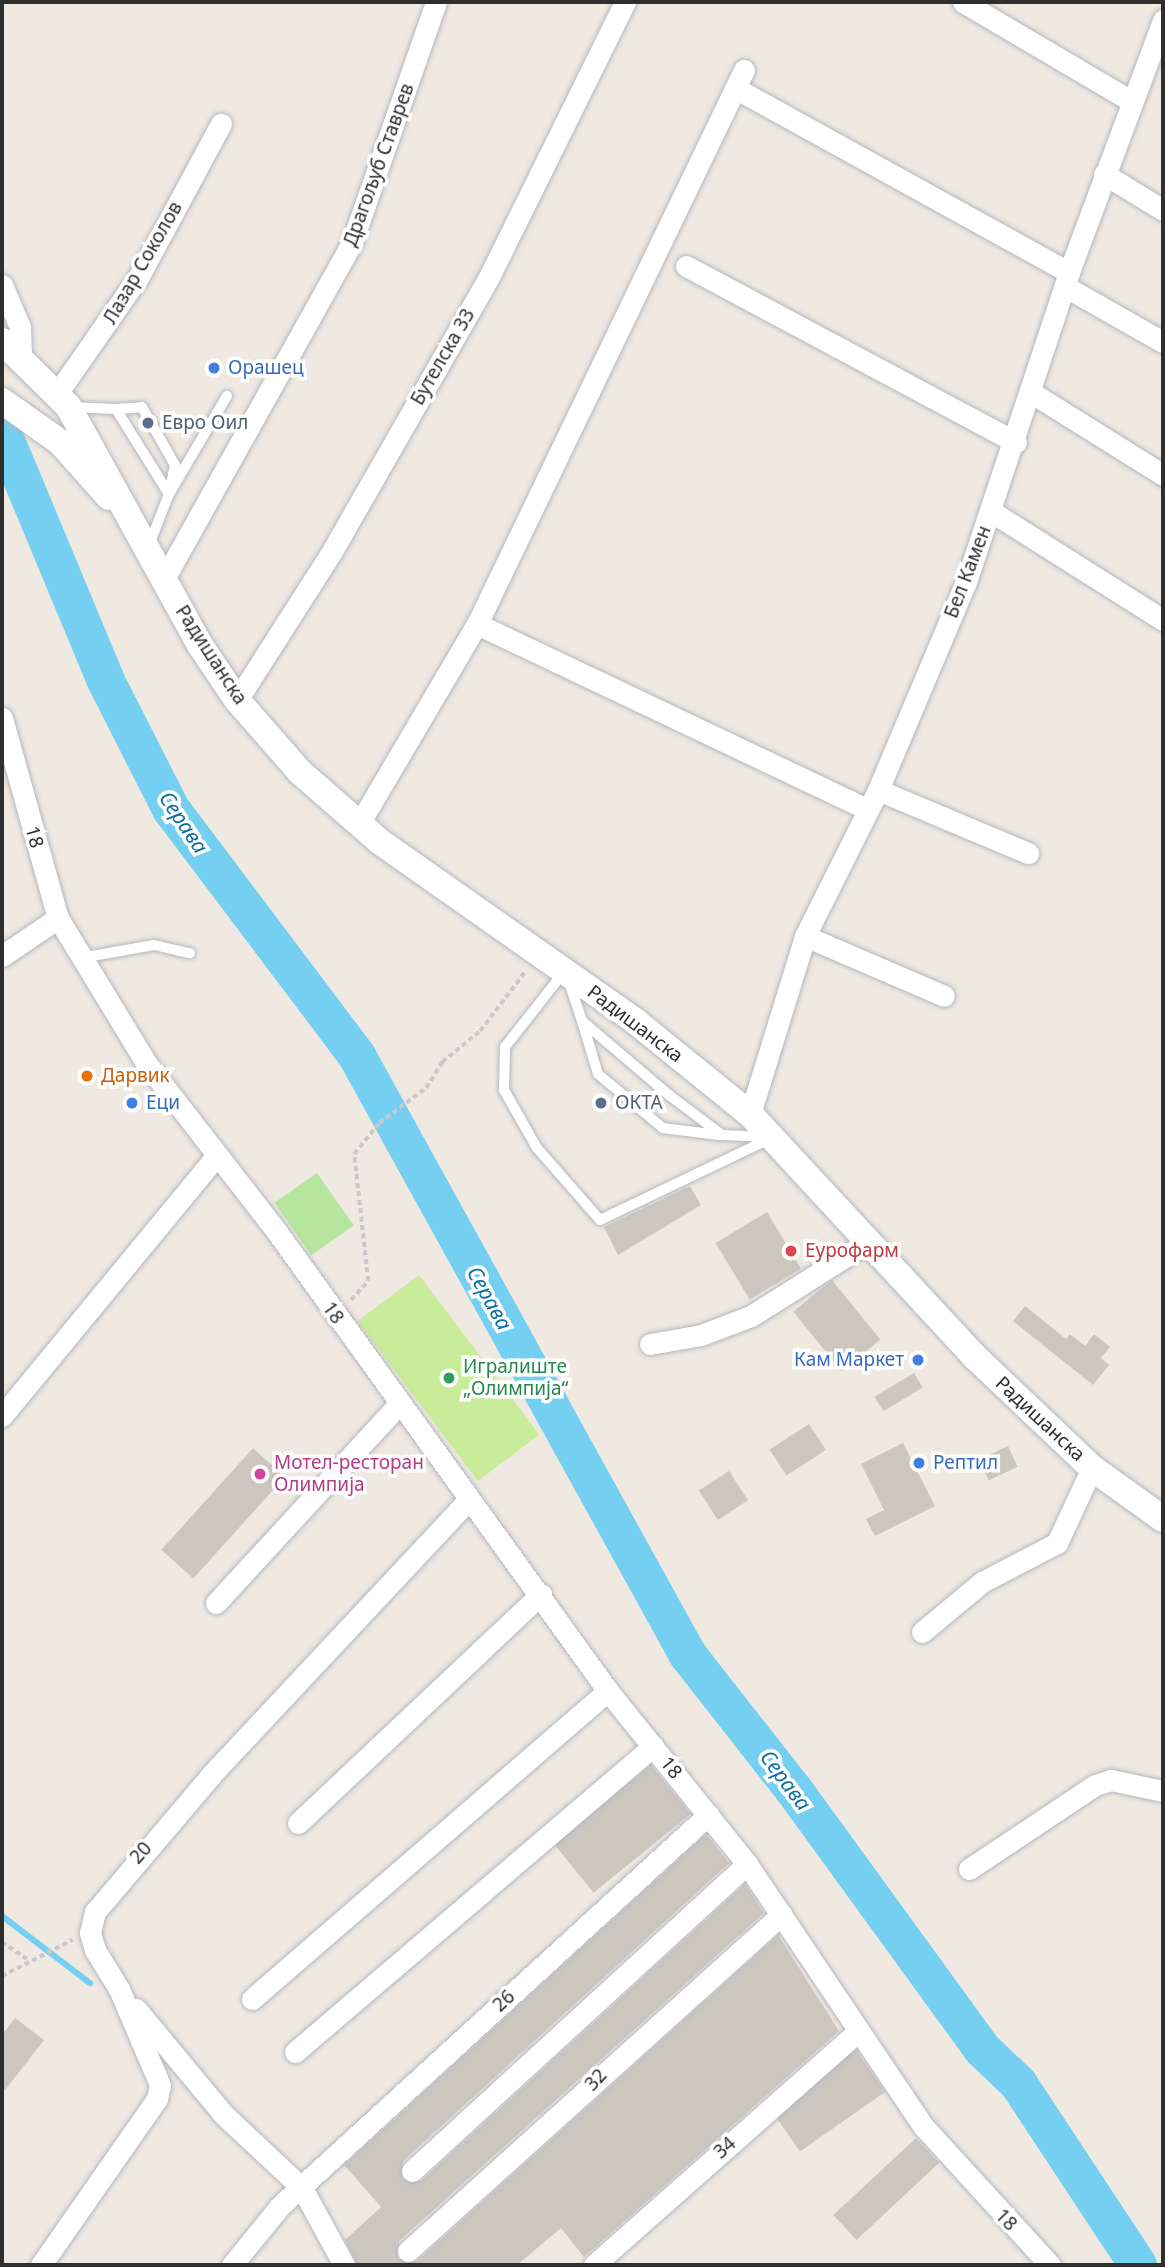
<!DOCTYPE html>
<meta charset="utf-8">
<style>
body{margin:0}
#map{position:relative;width:1165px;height:2267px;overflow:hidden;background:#efe9e1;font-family:"Noto Sans",sans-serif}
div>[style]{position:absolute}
.green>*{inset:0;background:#b6e59e;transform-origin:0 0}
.pitch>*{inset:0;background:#c9ec9a;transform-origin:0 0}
.stream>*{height:6px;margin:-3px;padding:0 3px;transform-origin:3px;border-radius:3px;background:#75cff0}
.river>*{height:38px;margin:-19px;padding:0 19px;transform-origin:19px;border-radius:19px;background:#75cff0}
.building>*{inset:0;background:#cbc7bf;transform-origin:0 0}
.path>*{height:3.5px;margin-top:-1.75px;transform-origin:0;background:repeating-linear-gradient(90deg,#c9c9c9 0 5px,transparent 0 8.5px)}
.roads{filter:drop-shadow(0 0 2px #b4b7c1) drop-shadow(0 0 2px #b4b7c1)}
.service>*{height:10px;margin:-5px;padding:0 5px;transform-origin:5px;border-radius:5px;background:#fff}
.minor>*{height:21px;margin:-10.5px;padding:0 10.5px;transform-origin:10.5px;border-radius:10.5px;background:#fff}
.tertiary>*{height:26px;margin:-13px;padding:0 13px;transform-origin:13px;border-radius:13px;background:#fff}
.dots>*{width:19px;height:19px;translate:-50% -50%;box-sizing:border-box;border:4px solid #fff;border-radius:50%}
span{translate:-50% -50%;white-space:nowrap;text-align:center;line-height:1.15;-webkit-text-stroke:7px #fff;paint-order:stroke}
.street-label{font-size:19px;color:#2e2e2e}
.shop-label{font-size:19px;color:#366cbe}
.left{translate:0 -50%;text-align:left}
.right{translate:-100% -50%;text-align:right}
.service-label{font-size:19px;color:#4e5e75}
.food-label{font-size:19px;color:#c56008}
.health-label{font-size:19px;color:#be3a42}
.leisure-label{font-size:19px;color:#27864d}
.hotel-label{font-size:19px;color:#b23c85}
.water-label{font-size:21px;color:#0d6fa3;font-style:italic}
.frame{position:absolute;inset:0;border:4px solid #2e2e2e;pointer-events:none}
</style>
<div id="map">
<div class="green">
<i style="left:317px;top:1173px;width:64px;height:52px;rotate:55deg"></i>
</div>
<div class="pitch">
<i style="left:419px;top:1275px;width:200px;height:77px;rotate:53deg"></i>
</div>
<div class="stream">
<i style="left:2px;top:1916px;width:111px;rotate:37.3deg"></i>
</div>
<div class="river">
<i style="left:2px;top:431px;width:269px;rotate:67.4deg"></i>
<i style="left:105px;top:679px;width:146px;rotate:63.1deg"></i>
<i style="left:171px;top:809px;width:309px;rotate:53deg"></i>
<i style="left:357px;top:1056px;width:684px;rotate:61.08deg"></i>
<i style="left:688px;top:1655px;width:172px;rotate:51.9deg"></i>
<i style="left:794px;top:1790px;width:320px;rotate:54deg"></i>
<i style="left:982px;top:2049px;width:50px;rotate:43.4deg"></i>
<i style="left:1018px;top:2083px;width:218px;rotate:56.6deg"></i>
</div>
<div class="building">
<i style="clip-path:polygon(690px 1186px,701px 1205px,618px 1255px,604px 1227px)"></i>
<i style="left:767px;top:1212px;width:66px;height:60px;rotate:59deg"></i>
<i style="left:832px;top:1280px;width:77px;height:50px;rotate:51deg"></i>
<i style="clip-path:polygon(1025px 1306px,1066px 1339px,1070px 1334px,1085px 1346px,1094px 1334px,1110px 1347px,1101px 1358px,1109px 1365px,1093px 1385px,1013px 1321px)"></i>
<i style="left:914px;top:1373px;width:17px;height:46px;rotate:59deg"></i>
<i style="left:809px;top:1424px;width:31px;height:47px;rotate:57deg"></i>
<i style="clip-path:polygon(903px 1443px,935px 1506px,875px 1536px,866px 1519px,884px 1510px,861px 1464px)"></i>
<i style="left:1008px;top:1446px;width:23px;height:32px;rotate:65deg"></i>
<i style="left:253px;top:1448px;width:43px;height:137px;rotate:42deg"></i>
<i style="left:729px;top:1471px;width:35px;height:36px;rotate:57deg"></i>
<i style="left:651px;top:1765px;width:63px;height:125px;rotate:51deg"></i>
<i style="clip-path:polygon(706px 1834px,729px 1863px,403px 2161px,402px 2179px,421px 2181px,745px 1884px,764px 1913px,399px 2241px,398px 2259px,417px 2261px,778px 1935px,839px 2031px,584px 2257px,561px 2228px,517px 2265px,357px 2265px,345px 2240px,381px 2207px,344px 2165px)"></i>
<i style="clip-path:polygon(15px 2018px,44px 2040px,2px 2094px,2px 2035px)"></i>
<i style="left:856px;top:2050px;width:51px;height:104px;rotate:55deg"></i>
<i style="left:916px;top:2138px;width:34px;height:113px;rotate:47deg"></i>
</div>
<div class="path">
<i style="left:351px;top:1300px;width:25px;rotate:-48deg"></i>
<i style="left:368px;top:1281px;width:128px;rotate:-96.3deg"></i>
<i style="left:354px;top:1154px;width:40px;rotate:-51deg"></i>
<i style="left:379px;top:1123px;width:59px;rotate:-36.7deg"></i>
<i style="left:426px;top:1088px;width:31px;rotate:-58deg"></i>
<i style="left:442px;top:1062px;width:49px;rotate:-39.2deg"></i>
<i style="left:480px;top:1031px;width:74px;rotate:-52.7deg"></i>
<i style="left:2px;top:1942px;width:30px;rotate:34deg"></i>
<i style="left:2px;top:1976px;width:79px;rotate:-27.2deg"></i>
</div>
<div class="roads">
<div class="service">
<i style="left:72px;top:407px;width:44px;rotate:2.6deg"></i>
<i style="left:116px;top:409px;width:100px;rotate:58.1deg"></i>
<i style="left:116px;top:409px;width:26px;rotate:-4deg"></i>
<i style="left:142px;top:407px;width:67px;rotate:60.4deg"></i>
<i style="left:175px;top:465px;width:24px;rotate:102deg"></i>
<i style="left:149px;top:545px;width:55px;rotate:-68.6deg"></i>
<i style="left:169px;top:494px;width:114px;rotate:-59.4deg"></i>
<i style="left:81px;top:958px;width:74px;rotate:-10.1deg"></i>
<i style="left:154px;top:945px;width:37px;rotate:13deg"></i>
<i style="left:564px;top:972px;width:95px;rotate:128.2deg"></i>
<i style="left:505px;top:1047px;width:43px;rotate:91.3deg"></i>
<i style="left:504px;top:1090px;width:67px;rotate:60.4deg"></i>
<i style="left:537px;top:1148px;width:96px;rotate:48.8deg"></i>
<i style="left:600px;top:1220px;width:190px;rotate:-25.6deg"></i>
<i style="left:569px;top:982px;width:41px;rotate:71.6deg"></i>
<i style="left:582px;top:1021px;width:114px;rotate:40.4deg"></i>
<i style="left:669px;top:1095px;width:66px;rotate:37deg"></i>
<i style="left:722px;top:1135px;width:45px;rotate:2.5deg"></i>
<i style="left:582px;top:1021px;width:55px;rotate:73.2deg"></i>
<i style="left:598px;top:1074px;width:85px;rotate:39.7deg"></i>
<i style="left:663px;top:1128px;width:56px;rotate:7.1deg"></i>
</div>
<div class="minor">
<i style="left:963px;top:2px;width:195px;rotate:30.5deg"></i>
<i style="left:735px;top:88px;width:381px;rotate:28.9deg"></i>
<i style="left:1104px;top:174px;width:69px;rotate:31.4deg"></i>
<i style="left:686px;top:266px;width:374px;rotate:28.1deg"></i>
<i style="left:2px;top:285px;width:46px;rotate:66.8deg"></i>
<i style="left:20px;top:327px;width:29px;rotate:88deg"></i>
<i style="left:1066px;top:287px;width:112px;rotate:29.6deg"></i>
<i style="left:1032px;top:393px;width:155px;rotate:32deg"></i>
<i style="left:56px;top:395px;width:145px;rotate:-55.1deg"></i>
<i style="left:139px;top:276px;width:173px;rotate:-61.7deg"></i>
<i style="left:992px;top:512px;width:202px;rotate:32.3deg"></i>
<i style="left:164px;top:579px;width:386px;rotate:-60.8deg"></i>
<i style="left:352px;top:242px;width:254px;rotate:-70.7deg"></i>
<i style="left:477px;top:624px;width:433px;rotate:25.4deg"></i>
<i style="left:237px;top:700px;width:174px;rotate:-57.4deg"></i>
<i style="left:331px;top:553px;width:318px;rotate:-60.2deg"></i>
<i style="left:489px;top:277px;width:307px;rotate:-63.7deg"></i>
<i style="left:2px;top:718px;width:208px;rotate:74.4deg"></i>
<i style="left:58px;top:918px;width:170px;rotate:58.7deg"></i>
<i style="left:146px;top:1063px;width:214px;rotate:52.2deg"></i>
<i style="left:277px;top:1232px;width:566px;rotate:54.2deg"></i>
<i style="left:608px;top:1691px;width:222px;rotate:51.2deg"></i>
<i style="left:747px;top:1864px;width:317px;rotate:56.1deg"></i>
<i style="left:924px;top:2127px;width:187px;rotate:47.6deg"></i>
<i style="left:878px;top:790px;width:163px;rotate:22.8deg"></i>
<i style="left:359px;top:824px;width:232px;rotate:-59.5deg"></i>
<i style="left:477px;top:624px;width:615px;rotate:-64.27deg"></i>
<i style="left:805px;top:936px;width:151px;rotate:23.3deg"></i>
<i style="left:2px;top:956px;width:68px;rotate:-34.2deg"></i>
<i style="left:750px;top:1114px;width:186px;rotate:-72.8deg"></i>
<i style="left:805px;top:936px;width:163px;rotate:-63.4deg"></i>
<i style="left:878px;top:790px;width:226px;rotate:-67.1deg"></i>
<i style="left:966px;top:582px;width:327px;rotate:-71.6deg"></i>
<i style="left:1069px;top:272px;width:269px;rotate:-69.5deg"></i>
<i style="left:650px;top:1344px;width:52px;rotate:-10deg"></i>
<i style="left:701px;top:1335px;width:53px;rotate:-20.8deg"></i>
<i style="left:751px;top:1316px;width:138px;rotate:-32.3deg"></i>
<i style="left:2px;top:1416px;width:335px;rotate:-50.5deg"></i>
<i style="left:216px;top:1603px;width:272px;rotate:-47.4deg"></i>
<i style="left:922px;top:1632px;width:78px;rotate:-39.8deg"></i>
<i style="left:982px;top:1582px;width:85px;rotate:-27.5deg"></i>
<i style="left:1057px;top:1543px;width:83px;rotate:-65deg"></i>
<i style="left:298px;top:1823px;width:334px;rotate:-43.3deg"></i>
<i style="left:969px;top:1869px;width:151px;rotate:-33.7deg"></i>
<i style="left:1095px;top:1785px;width:17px;rotate:-17deg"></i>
<i style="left:1111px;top:1780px;width:53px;rotate:11.9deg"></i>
<i style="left:252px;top:1999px;width:471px;rotate:-40.9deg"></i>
<i style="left:136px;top:2009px;width:138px;rotate:50.3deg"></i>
<i style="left:224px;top:2115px;width:107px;rotate:43.1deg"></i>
<i style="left:302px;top:2188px;width:88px;rotate:61.4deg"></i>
<i style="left:295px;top:2052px;width:471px;rotate:-40.5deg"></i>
<i style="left:412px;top:2171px;width:454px;rotate:-42.5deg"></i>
<i style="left:408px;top:2251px;width:503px;rotate:-42.02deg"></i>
<i style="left:41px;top:2265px;width:203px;rotate:-55.1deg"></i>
<i style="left:157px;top:2099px;width:14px;rotate:-78deg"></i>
<i style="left:160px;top:2085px;width:104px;rotate:-113.1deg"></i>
<i style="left:119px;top:1989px;width:46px;rotate:-121.6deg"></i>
<i style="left:95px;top:1950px;width:18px;rotate:-106deg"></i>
<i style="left:90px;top:1933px;width:22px;rotate:-77deg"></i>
<i style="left:95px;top:1912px;width:180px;rotate:-49.7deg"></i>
<i style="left:211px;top:1775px;width:378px;rotate:-46.9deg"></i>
<i style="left:232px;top:2265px;width:76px;rotate:-50.9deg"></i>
<i style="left:280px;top:2206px;width:580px;rotate:-42.41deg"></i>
<i style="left:594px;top:2265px;width:351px;rotate:-41.5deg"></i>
</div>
<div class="tertiary">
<i style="left:2px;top:341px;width:93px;rotate:44.6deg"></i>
<i style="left:68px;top:406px;width:273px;rotate:61.1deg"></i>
<i style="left:200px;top:645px;width:66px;rotate:56.1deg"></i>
<i style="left:237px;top:700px;width:96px;rotate:48.8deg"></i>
<i style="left:300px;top:772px;width:105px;rotate:41.1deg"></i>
<i style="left:379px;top:841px;width:313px;rotate:35.1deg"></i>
<i style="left:635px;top:1021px;width:148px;rotate:39deg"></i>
<i style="left:750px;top:1114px;width:331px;rotate:47.2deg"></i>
<i style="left:975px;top:1357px;width:161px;rotate:43.5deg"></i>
<i style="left:1092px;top:1468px;width:87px;rotate:35.7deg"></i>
<i style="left:2px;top:401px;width:72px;rotate:35.4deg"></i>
<i style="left:61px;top:443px;width:72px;rotate:48.4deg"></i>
</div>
</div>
<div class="dots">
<i style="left:214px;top:368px;background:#3f7fe0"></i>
<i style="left:148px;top:423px;background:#5c6f8a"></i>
<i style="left:87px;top:1076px;background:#e8710a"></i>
<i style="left:132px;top:1103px;background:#3f7fe0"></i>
<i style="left:601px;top:1103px;background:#5c6f8a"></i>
<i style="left:791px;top:1251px;background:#e0444e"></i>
<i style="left:918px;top:1360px;background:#3f7fe0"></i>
<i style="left:449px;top:1378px;background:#2e9e5b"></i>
<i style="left:919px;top:1463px;background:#3f7fe0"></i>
<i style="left:260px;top:1474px;background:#d1479c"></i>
</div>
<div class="street-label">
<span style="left:379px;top:165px;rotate:-70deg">Драгољуб Ставрев</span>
<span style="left:143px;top:263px;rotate:-60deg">Лазар Соколов</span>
<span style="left:443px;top:357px;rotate:-60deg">Бутелска 33</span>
<span style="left:968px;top:572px;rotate:-69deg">Бел Камен</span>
<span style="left:211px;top:655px;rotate:57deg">Радишанска</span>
<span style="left:34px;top:837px;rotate:74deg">18</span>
<span style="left:635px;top:1024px;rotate:37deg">Радишанска</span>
<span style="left:333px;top:1313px;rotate:55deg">18</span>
<span style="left:1040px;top:1419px;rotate:43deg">Радишанска</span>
<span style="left:671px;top:1768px;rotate:51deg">18</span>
<span style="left:141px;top:1853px;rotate:-48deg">20</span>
<span style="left:504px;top:2001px;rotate:-43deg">26</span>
<span style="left:596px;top:2080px;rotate:-47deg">32</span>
<span style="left:725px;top:2148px;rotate:-41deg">34</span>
<span style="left:1006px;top:2220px;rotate:46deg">18</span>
</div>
<div class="shop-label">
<span class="left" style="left:228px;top:368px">Орашец</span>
<span class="left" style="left:146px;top:1103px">Еци</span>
<span class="right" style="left:904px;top:1360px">Кам Маркет</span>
<span class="left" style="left:933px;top:1463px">Рептил</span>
</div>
<div class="service-label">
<span class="left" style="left:162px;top:423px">Евро Оил</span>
<span class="left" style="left:615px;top:1103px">ОКТА</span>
</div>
<div class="food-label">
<span class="left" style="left:101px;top:1076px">Дарвик</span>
</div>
<div class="health-label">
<span class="left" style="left:805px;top:1251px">Еурофарм</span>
</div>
<div class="leisure-label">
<span class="left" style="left:463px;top:1378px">Игралиште<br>„Олимпија“</span>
</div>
<div class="hotel-label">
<span class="left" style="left:274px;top:1474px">Мотел-ресторан<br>Олимпија</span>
</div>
<div class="water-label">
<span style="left:184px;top:822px;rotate:56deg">Серава</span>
<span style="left:490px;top:1298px;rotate:61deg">Серава</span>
<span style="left:786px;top:1780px;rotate:53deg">Серава</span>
</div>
<div class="frame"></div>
</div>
